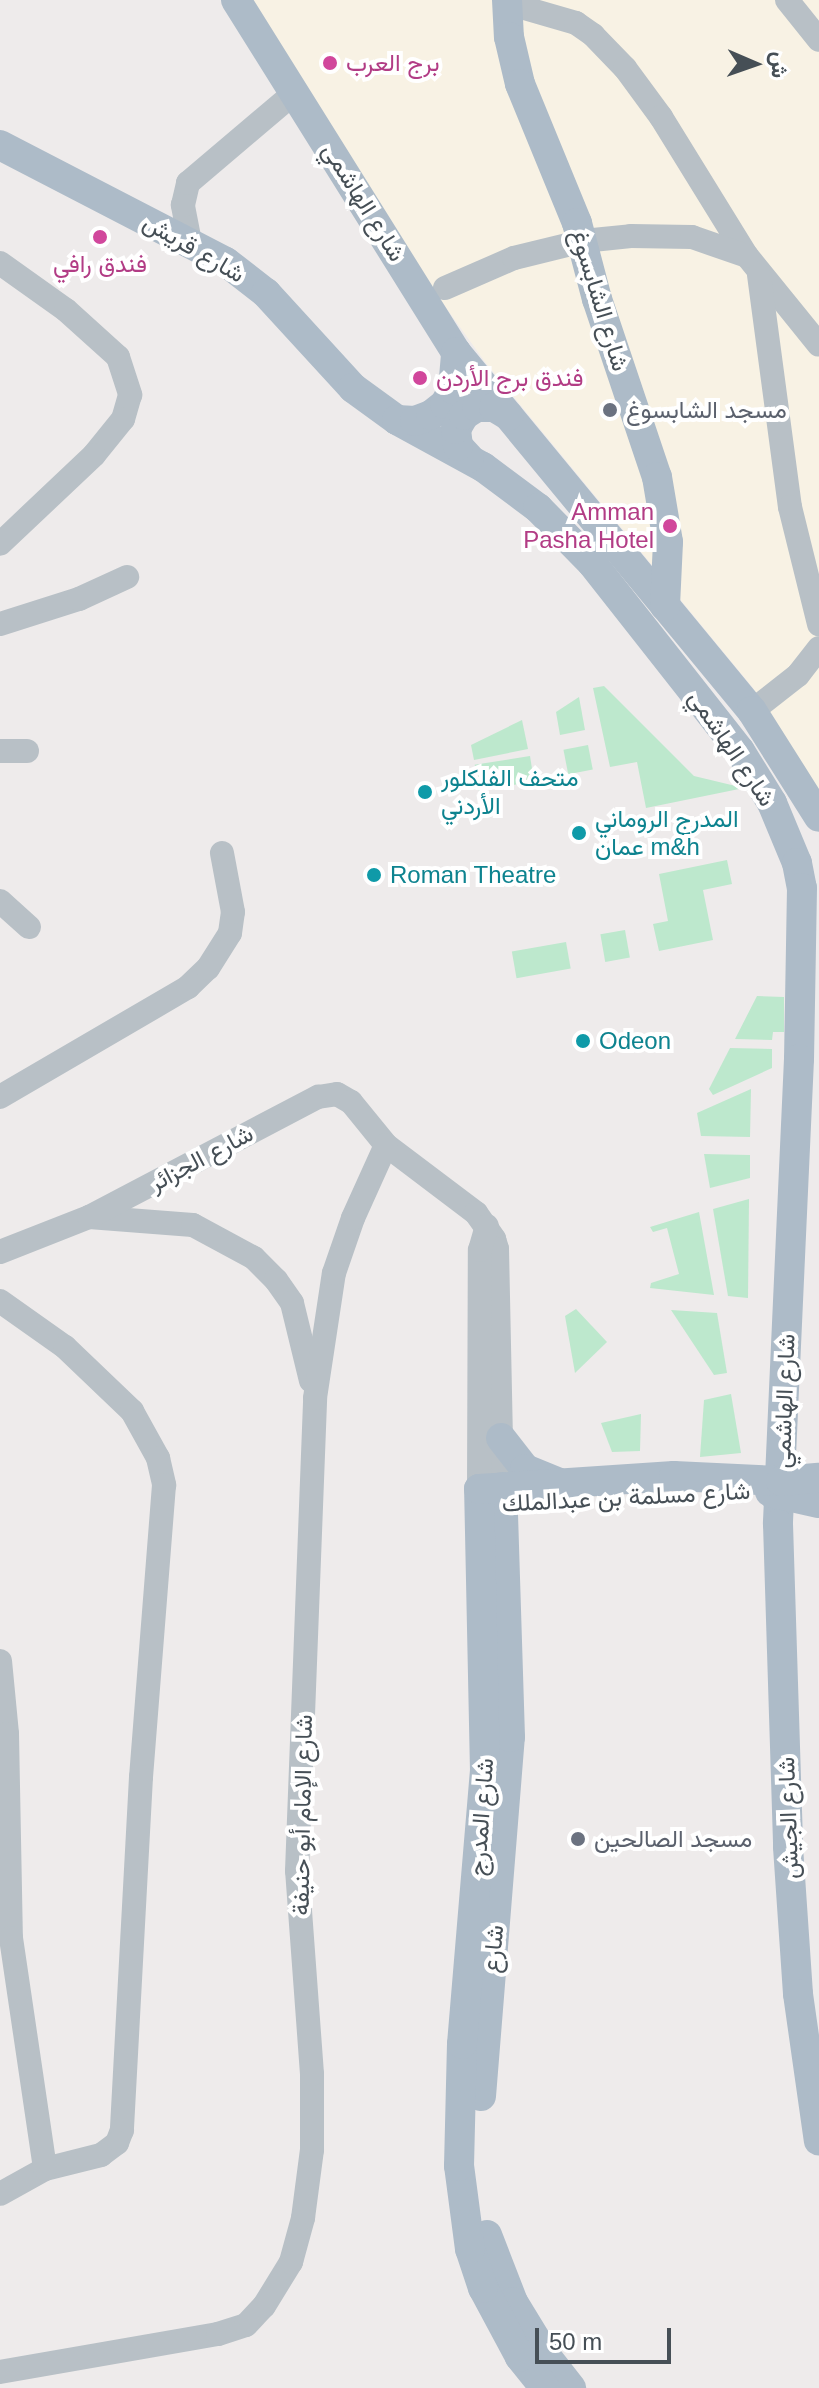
<!DOCTYPE html>
<meta charset="utf-8">
<style>
body{margin:0}
#map{position:relative;width:819px;height:2388px;overflow:hidden;background:#eeebeb;font-family:Helvetica,Vazirmatn,sans-serif}
div>[style]{position:absolute}
.commercial>*{inset:0;background:#f8f2e4}
.green>*{inset:0;background:#bde8cd;transform-origin:0 0}
.minor>*{height:24px;margin:-12px;padding:0 12px;transform-origin:12px;border-radius:12px;background:#b8c0c6}
.major>*{height:30px;margin:-15px;padding:0 15px;transform-origin:15px;border-radius:15px;background:#adbbc8}
.dots>*{width:22px;height:22px;translate:-50% -50%;box-sizing:border-box;border:4px solid #fff;border-radius:50%}
span{translate:-50% -50%;white-space:nowrap;text-align:center;line-height:1.15;-webkit-text-stroke:8px #fff;paint-order:stroke}
.hotel-label{font-size:24px;color:#b23c85}
.left{translate:0 -50%;text-align:left}
.right{translate:-100% -50%;text-align:right}
.street-label{font-size:24px;color:#464f56}
.worship-label{font-size:24px;color:#5b616d}
.culture-label{font-size:24px;color:#0d838f}
.north{position:absolute;left:715px;top:24px;width:80px;height:80px;-webkit-text-stroke:6px #fff;paint-order:stroke;rotate:92deg;font-size:22px;font-weight:700;line-height:32px;text-align:center;color:#464f56}
.north::after{content:'';display:block;margin:auto;width:28px;height:36px;background:#464f56;clip-path:polygon(50% 0,100% 100%,50% 72%,0 100%)}
.scale{position:absolute;left:535px;top:2328px;width:136px;height:36px;box-sizing:border-box;border:4px solid #464f56;border-top:0;padding-left:10px;font-size:24px;line-height:28px;white-space:nowrap;color:#464f56;-webkit-text-stroke:6px #fff;paint-order:stroke}
</style>
<div id="map">
<div class="commercial">
<i style="clip-path:polygon(236px 0,819px 0,819px 794px,753px 688px,485px 362px,297px 100px)"></i>
</div>
<div class="green">
<i style="clip-path:polygon(604px 686px,694px 776px,744px 788px,646px 808px,637px 762px,610px 767px,593px 688px)"></i>
<i style="clip-path:polygon(579px 697px,585px 730px,560px 735px,556px 712px)"></i>
<i style="clip-path:polygon(522px 720px,528px 749px,474px 760px,471px 745px)"></i>
<i style="left:588px;top:745px;width:25px;height:25px;rotate:79deg"></i>
<i style="left:530px;top:756px;width:26px;height:56px;rotate:81deg"></i>
<i style="clip-path:polygon(727px 860px,732px 884px,703px 890px,713px 940px,659px 951px,653px 924px,668px 921px,659px 874px)"></i>
<i style="left:625px;top:930px;width:28px;height:25px;rotate:80deg"></i>
<i style="left:566px;top:942px;width:27px;height:55px;rotate:80deg"></i>
<i style="clip-path:polygon(757px 996px,784px 997px,784px 1032px,773px 1032px,772px 1040px,735px 1039px)"></i>
<i style="clip-path:polygon(730px 1048px,772px 1049px,772px 1068px,713px 1095px,709px 1089px)"></i>
<i style="clip-path:polygon(751px 1089px,750px 1137px,701px 1136px,697px 1113px)"></i>
<i style="clip-path:polygon(704px 1154px,750px 1155px,750px 1178px,710px 1188px)"></i>
<i style="clip-path:polygon(749px 1199px,748px 1298px,728px 1296px,713px 1209px)"></i>
<i style="clip-path:polygon(699px 1212px,714px 1295px,650px 1288px,651px 1283px,679px 1274px,667px 1228px,653px 1232px,650px 1227px)"></i>
<i style="clip-path:polygon(576px 1309px,607px 1342px,575px 1373px,565px 1316px)"></i>
<i style="clip-path:polygon(671px 1310px,717px 1313px,727px 1373px,714px 1375px)"></i>
<i style="clip-path:polygon(731px 1394px,741px 1453px,700px 1457px,704px 1400px)"></i>
<i style="clip-path:polygon(641px 1414px,640px 1451px,612px 1452px,601px 1423px)"></i>
</div>
<div class="minor">
<i style="left:787px;top:0;width:51px;rotate:51.3deg"></i>
<i style="left:507px;top:3px;width:72px;rotate:16.2deg"></i>
<i style="left:576px;top:23px;width:21px;rotate:35deg"></i>
<i style="left:593px;top:35px;width:46px;rotate:45.9deg"></i>
<i style="left:625px;top:68px;width:61px;rotate:53.7deg"></i>
<i style="left:661px;top:117px;width:163px;rotate:58.3deg"></i>
<i style="left:747px;top:256px;width:114px;rotate:51deg"></i>
<i style="left:190px;top:242px;width:38px;rotate:-101deg"></i>
<i style="left:183px;top:205px;width:23px;rotate:-77deg"></i>
<i style="left:188px;top:183px;width:139px;rotate:-40.3deg"></i>
<i style="left:0;top:263px;width:81px;rotate:35.5deg"></i>
<i style="left:66px;top:310px;width:70px;rotate:42.1deg"></i>
<i style="left:118px;top:357px;width:40px;rotate:72deg"></i>
<i style="left:130px;top:395px;width:25px;rotate:106deg"></i>
<i style="left:123px;top:419px;width:46px;rotate:128.9deg"></i>
<i style="left:94px;top:455px;width:129px;rotate:136.6deg"></i>
<i style="left:759px;top:275px;width:234px;rotate:82.4deg"></i>
<i style="left:790px;top:507px;width:121px;rotate:76.1deg"></i>
<i style="left:445px;top:288px;width:75px;rotate:-23.5deg"></i>
<i style="left:514px;top:258px;width:71px;rotate:-13.8deg"></i>
<i style="left:583px;top:241px;width:48px;rotate:-5.9deg"></i>
<i style="left:631px;top:236px;width:61px;rotate:0.9deg"></i>
<i style="left:692px;top:237px;width:58px;rotate:19.1deg"></i>
<i style="left:0;top:624px;width:83px;rotate:-17.6deg"></i>
<i style="left:79px;top:599px;width:53px;rotate:-24.6deg"></i>
<i style="left:752px;top:711px;width:58px;rotate:-38deg"></i>
<i style="left:798px;top:675px;width:34px;rotate:-52deg"></i>
<i style="left:0;top:751px;width:27px"></i>
<i style="left:0;top:901px;width:39px;rotate:42deg"></i>
<i style="left:0;top:1097px;width:218px;rotate:-30.3deg"></i>
<i style="left:188px;top:987px;width:28px;rotate:-44deg"></i>
<i style="left:208px;top:968px;width:41px;rotate:-57.8deg"></i>
<i style="left:230px;top:933px;width:21px;rotate:-82deg"></i>
<i style="left:233px;top:912px;width:60px;rotate:-100.6deg"></i>
<i style="left:89px;top:1217px;width:104px;rotate:4.4deg"></i>
<i style="left:193px;top:1225px;width:69px;rotate:28.4deg"></i>
<i style="left:254px;top:1258px;width:31px;rotate:45deg"></i>
<i style="left:276px;top:1280px;width:28px;rotate:55deg"></i>
<i style="left:292px;top:1303px;width:80px;rotate:76.3deg"></i>
<i style="left:0;top:1252px;width:96px;rotate:-21.5deg"></i>
<i style="left:89px;top:1217px;width:259px;rotate:-27.7deg"></i>
<i style="left:318px;top:1097px;width:19px;rotate:-9deg"></i>
<i style="left:337px;top:1094px;width:16px;rotate:30deg"></i>
<i style="left:351px;top:1102px;width:55px;rotate:50.9deg"></i>
<i style="left:386px;top:1145px;width:113px;rotate:37.1deg"></i>
<i style="left:476px;top:1213px;width:32px;rotate:55deg"></i>
<i style="left:494px;top:1239px;width:10px;rotate:73deg"></i>
<i style="left:497px;top:1249px;width:238px;rotate:88.8deg"></i>
<i style="left:0;top:1301px;width:80px;rotate:35.3deg"></i>
<i style="left:65px;top:1347px;width:93px;rotate:43.7deg"></i>
<i style="left:132px;top:1411px;width:54px;rotate:61deg"></i>
<i style="left:158px;top:1458px;width:28px;rotate:77deg"></i>
<i style="left:164px;top:1485px;width:293px;rotate:94.5deg"></i>
<i style="left:141px;top:1777px;width:354px;rotate:93.1deg"></i>
<i style="left:122px;top:2130px;width:14px;rotate:111deg"></i>
<i style="left:117px;top:2143px;width:20px;rotate:143deg"></i>
<i style="left:101px;top:2155px;width:58px;rotate:166deg"></i>
<i style="left:45px;top:2169px;width:51px;rotate:150.9deg"></i>
<i style="left:479px;top:1489px;width:239px;rotate:-89.8deg"></i>
<i style="left:480px;top:1250px;width:25px;rotate:-74deg"></i>
<i style="left:0;top:1661px;width:73px;rotate:84.5deg"></i>
<i style="left:7px;top:1734px;width:204px;rotate:88.9deg"></i>
<i style="left:11px;top:1938px;width:233px;rotate:81.6deg"></i>
<i style="left:0;top:2372px;width:221px;rotate:-9.9deg"></i>
<i style="left:218px;top:2334px;width:29px;rotate:-18deg"></i>
<i style="left:246px;top:2325px;width:26px;rotate:-47deg"></i>
<i style="left:264px;top:2306px;width:52px;rotate:-58.5deg"></i>
<i style="left:291px;top:2262px;width:46px;rotate:-74.7deg"></i>
<i style="left:303px;top:2218px;width:69px;rotate:-82.5deg"></i>
<i style="left:312px;top:2150px;width:76px;rotate:-90deg"></i>
<i style="left:312px;top:2074px;width:204px;rotate:-94.2deg"></i>
<i style="left:297px;top:1871px;width:473px;rotate:-87.8deg"></i>
<i style="left:315px;top:1398px;width:126px;rotate:-81.4deg"></i>
<i style="left:334px;top:1273px;width:58px;rotate:-70.9deg"></i>
<i style="left:353px;top:1218px;width:80px;rotate:-65.7deg"></i>
</div>
<div class="major">
<i style="left:236px;top:0;width:415px;rotate:58deg"></i>
<i style="left:456px;top:352px;width:465px;rotate:50.5deg"></i>
<i style="left:752px;top:711px;width:125px;rotate:57.7deg"></i>
<i style="left:507px;top:0;width:37px;rotate:87deg"></i>
<i style="left:509px;top:37px;width:48px;rotate:76.8deg"></i>
<i style="left:520px;top:84px;width:150px;rotate:67.7deg"></i>
<i style="left:577px;top:223px;width:79px;rotate:75.3deg"></i>
<i style="left:597px;top:299px;width:188px;rotate:71.4deg"></i>
<i style="left:657px;top:477px;width:66px;rotate:80.4deg"></i>
<i style="left:668px;top:542px;width:64px;rotate:92.7deg"></i>
<i style="left:0;top:145px;width:254px;rotate:27.4deg"></i>
<i style="left:226px;top:262px;width:51px;rotate:37.8deg"></i>
<i style="left:266px;top:293px;width:129px;rotate:47.5deg"></i>
<i style="left:353px;top:388px;width:54px;rotate:36deg"></i>
<i style="left:397px;top:420px;width:98px;rotate:28.7deg"></i>
<i style="left:483px;top:467px;width:69px;rotate:36.7deg"></i>
<i style="left:538px;top:508px;width:77px;rotate:45.5deg"></i>
<i style="left:592px;top:563px;width:239px;rotate:51.8deg"></i>
<i style="left:740px;top:751px;width:61px;rotate:58.4deg"></i>
<i style="left:772px;top:803px;width:65px;rotate:67.4deg"></i>
<i style="left:797px;top:863px;width:25px;rotate:79deg"></i>
<i style="left:802px;top:888px;width:171px;rotate:91deg"></i>
<i style="left:799px;top:1059px;width:465px;rotate:92.6deg"></i>
<i style="left:778px;top:1524px;width:323px;rotate:88.2deg"></i>
<i style="left:788px;top:1847px;width:147px;rotate:86.1deg"></i>
<i style="left:798px;top:1994px;width:148px;rotate:81.9deg"></i>
<i style="left:397px;top:420px;width:18px;rotate:3deg"></i>
<i style="left:415px;top:421px;width:17px;rotate:-21deg"></i>
<i style="left:431px;top:415px;width:18px;rotate:-38deg"></i>
<i style="left:445px;top:404px;width:17px;rotate:-62deg"></i>
<i style="left:453px;top:389px;width:37px;rotate:-85deg"></i>
<i style="left:469px;top:458px;width:16px;rotate:-133deg"></i>
<i style="left:458px;top:446px;width:17px;rotate:-97deg"></i>
<i style="left:456px;top:429px;width:16px;rotate:-60deg"></i>
<i style="left:464px;top:415px;width:15px;rotate:-32deg"></i>
<i style="left:477px;top:407px;width:17px"></i>
<i style="left:494px;top:407px;width:17px;rotate:31deg"></i>
<i style="left:501px;top:1438px;width:39px;rotate:52deg"></i>
<i style="left:525px;top:1469px;width:35px;rotate:22deg"></i>
<i style="left:770px;top:1492px;width:50px;rotate:12.7deg"></i>
<i style="left:481px;top:2096px;width:360px;rotate:-85.4deg"></i>
<i style="left:510px;top:1737px;width:250px;rotate:-91.8deg"></i>
<i style="left:487px;top:2235px;width:72px;rotate:68.8deg"></i>
<i style="left:513px;top:2302px;width:63px;rotate:58.6deg"></i>
<i style="left:546px;top:2356px;width:41px;rotate:52deg"></i>
<i style="left:545px;top:2388px;width:40px;rotate:-129deg"></i>
<i style="left:520px;top:2357px;width:78px;rotate:-118.2deg"></i>
<i style="left:483px;top:2288px;width:41px;rotate:-108.4deg"></i>
<i style="left:470px;top:2249px;width:84px;rotate:-97.5deg"></i>
<i style="left:459px;top:2166px;width:122px;rotate:-88.6deg"></i>
<i style="left:462px;top:2044px;width:274px;rotate:-85.2deg"></i>
<i style="left:485px;top:1771px;width:282px;rotate:-91.2deg"></i>
<i style="left:479px;top:1489px;width:195px;rotate:-3.8deg"></i>
<i style="left:674px;top:1476px;width:107px;rotate:2.7deg"></i>
<i style="left:781px;top:1481px;width:38px;rotate:-5deg"></i>
</div>
<div class="dots">
<i style="left:330px;top:63px;background:#d1479c"></i>
<i style="left:100px;top:237px;background:#d1479c"></i>
<i style="left:420px;top:378px;background:#d1479c"></i>
<i style="left:610px;top:410px;background:#6b7280"></i>
<i style="left:670px;top:526px;background:#d1479c"></i>
<i style="left:425px;top:792px;background:#0f9aa8"></i>
<i style="left:579px;top:833px;background:#0f9aa8"></i>
<i style="left:374px;top:875px;background:#0f9aa8"></i>
<i style="left:583px;top:1041px;background:#0f9aa8"></i>
<i style="left:578px;top:1839px;background:#6b7280"></i>
</div>
<div class="hotel-label">
<span class="left" style="left:346px;top:63px">برج العرب</span>
<span style="left:100px;top:264px">فندق رافي</span>
<span class="left" style="left:436px;top:378px">فندق برج الأردن</span>
<span class="right" style="left:654px;top:526px">Amman<br>Pasha Hotel</span>
</div>
<div class="street-label">
<span style="left:364px;top:202px;rotate:58deg">شارع الهاشمي</span>
<span style="left:194px;top:248px;rotate:30deg">شارع قريش</span>
<span style="left:600px;top:300px;rotate:73deg">شارع الشابسوغ</span>
<span style="left:732px;top:748px;rotate:56deg">شارع الهاشمي</span>
<span style="left:201px;top:1158px;rotate:-28deg">شارع الجزائر</span>
<span style="left:784px;top:1401px;rotate:-88deg">شارع الهاشمي</span>
<span style="left:626px;top:1497px;rotate:-3deg">شارع مسلمة بن عبدالملك</span>
<span style="left:302px;top:1815px;rotate:-89deg">شارع الإمام أبو حنيفة</span>
<span style="left:481px;top:1817px;rotate:-86deg">شارع المدرج</span>
<span style="left:788px;top:1818px;rotate:-92deg">شارع الجيش</span>
<span style="left:493px;top:1949px;rotate:-85deg">شارع</span>
</div>
<div class="worship-label">
<span class="left" style="left:626px;top:410px">مسجد الشابسوغ</span>
<span class="left" style="left:594px;top:1839px">مسجد الصالحين</span>
</div>
<div class="culture-label">
<span class="left" style="left:441px;top:792px">متحف الفلكلور<br>الأردني</span>
<span class="left" style="left:595px;top:833px">المدرج الروماني<br>عمان m&amp;h</span>
<span class="left" style="left:390px;top:875px">Roman Theatre</span>
<span class="left" style="left:599px;top:1041px">Odeon</span>
</div>
<div class="north">ش</div>
<div class="scale">50 m</div>
</div>
